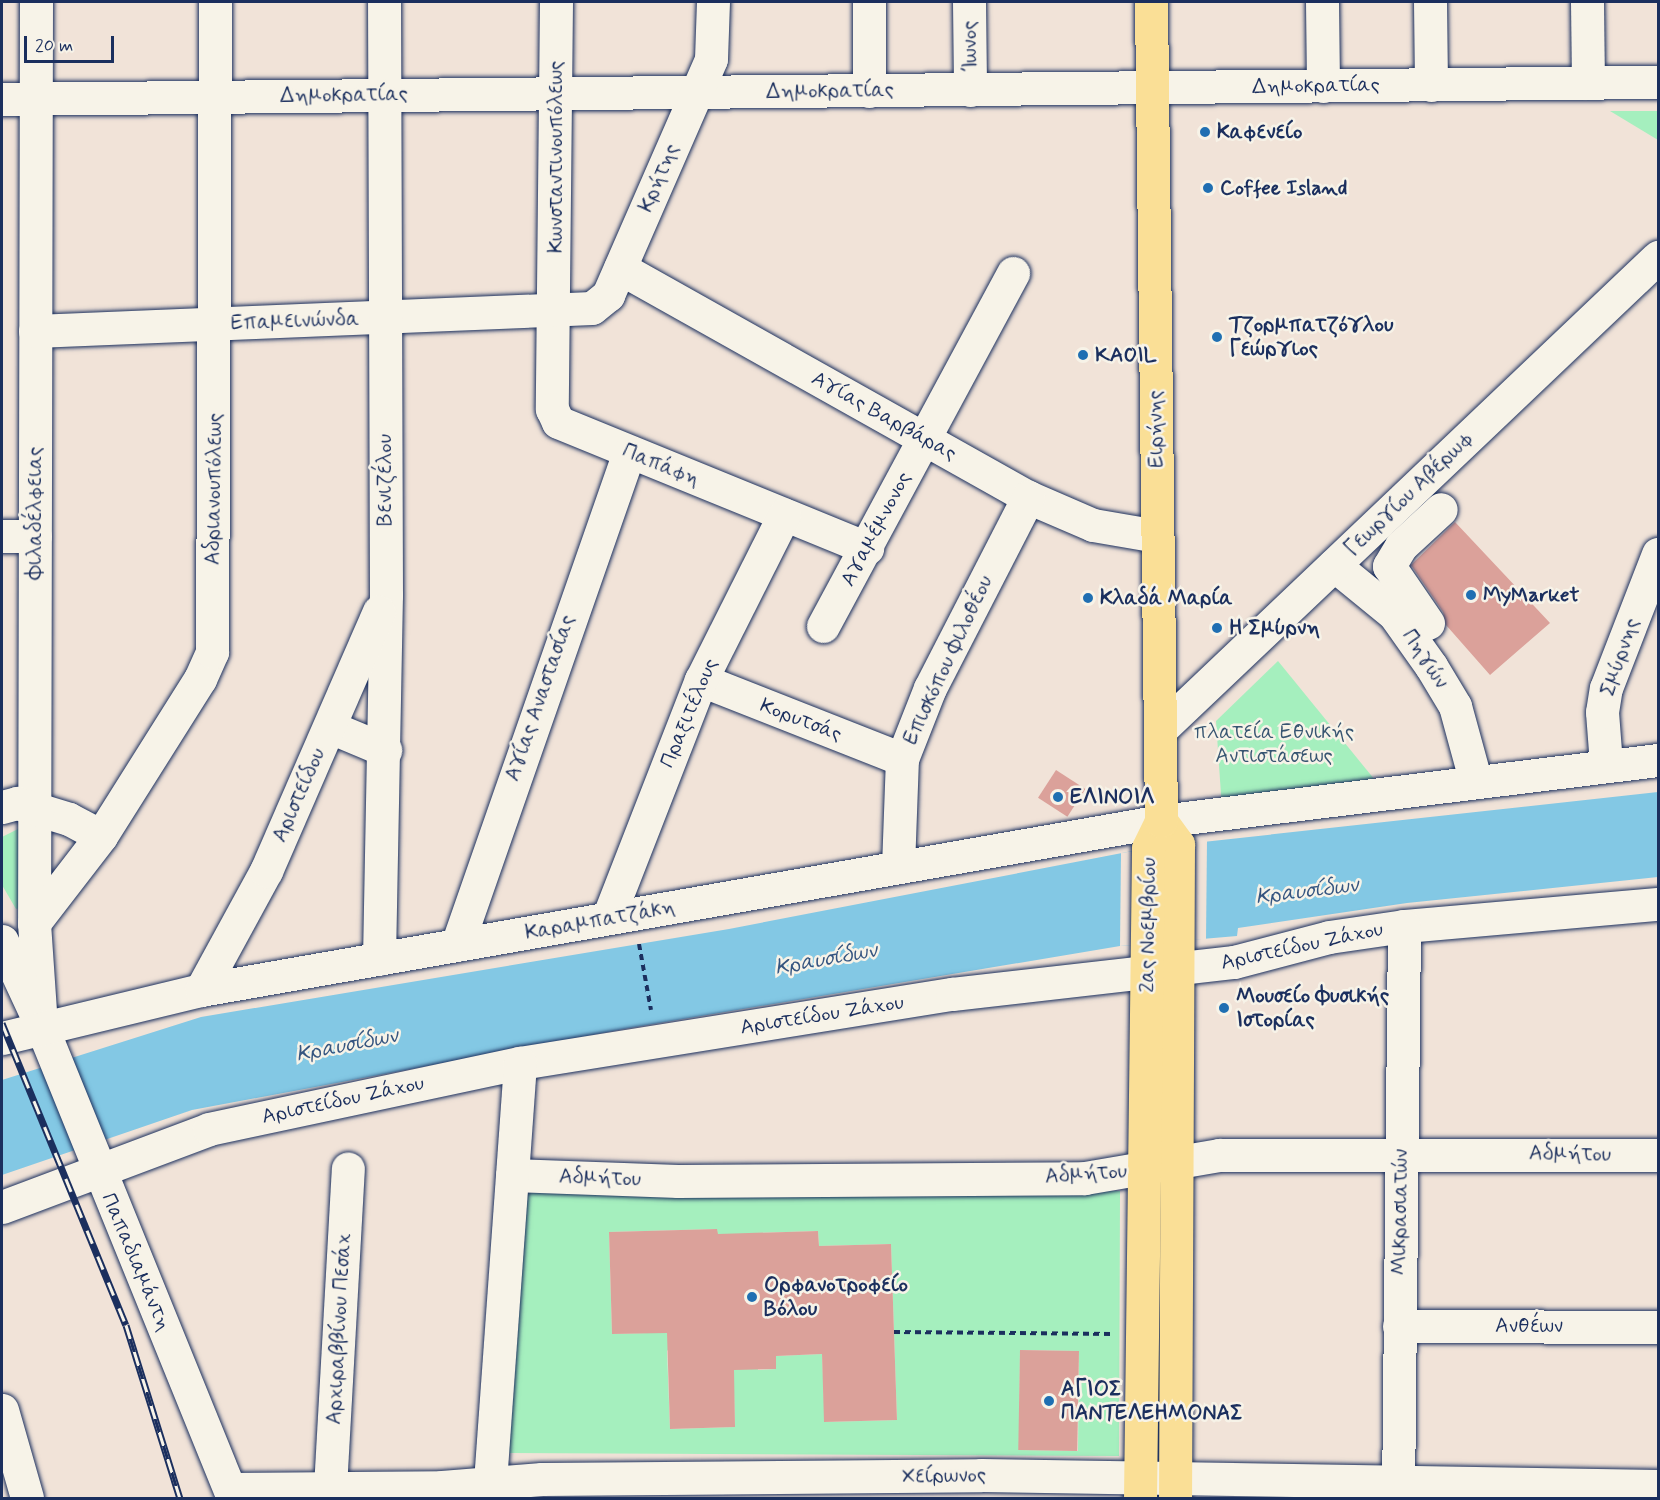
<!DOCTYPE html>
<meta charset="utf-8">
<style>
body{margin:0}
#map{position:relative;width:1660px;height:1500px;overflow:hidden;background:#f1e3d8;font-family:Mynerve,sans-serif}
div>[style]{position:absolute}
.green>*{inset:0;background:#a5efbe}
.water>*{inset:0;background:#83c8e4}
.pier>*{inset:0;background:#f1e3d8}
.building>*{inset:0;background:#dba19a;transform-origin:0 0}
.path>*{height:4px;margin-top:-2px;transform-origin:0;background:repeating-linear-gradient(90deg,#1b2f5e 0 6px,transparent 0 10.5px)}
.roads{filter:drop-shadow(0 0 2px #1b2f5e) drop-shadow(0 0 2px #1b2f5e)}
.minor>*{height:33px;margin:-16.5px;padding:0 16.5px;transform-origin:16.5px;border-radius:16.5px;background:#f7f3e8}
.major>*{height:33px;margin:-16.5px;padding:0 16.5px;transform-origin:16.5px;border-radius:16.5px;background:#fadf96}
.rail>*{height:7px;margin-top:-3.5px;transform-origin:0;background:repeating-linear-gradient(90deg,#f7f3e8 0 14px,#1b2f5e 0 28px);box-sizing:border-box;border-block:2px solid #1b2f5e}
.dots>*{width:16px;height:16px;translate:-50% -50%;box-sizing:border-box;border:3px solid #f7f3e8;border-radius:50%}
span{translate:-50% -50%;white-space:nowrap;text-align:center;line-height:1.15;-webkit-text-stroke:5px #f7f3e8;paint-order:stroke}
.street-label{font-size:21px;color:#1b2f5e}
.poi-label{font-size:21px;color:#1b2f5e;font-weight:700}
.left{translate:0 -50%;text-align:left}
.park-label{font-size:21px;color:#375571}
.water-label{font-size:22px;color:#355580;font-style:italic}
.frame{position:absolute;inset:0;border:3px solid #1b2f5e;pointer-events:none}
.scale{position:absolute;left:24px;top:36px;width:90px;height:27px;box-sizing:border-box;border:3px solid #1b2f5e;border-top:0;padding-left:8px;font-size:18px;line-height:21px;white-space:nowrap;color:#1b2f5e;-webkit-text-stroke:4px #f7f3e8;paint-order:stroke}
</style>
<div id="map">
<div class="green">
<i style="clip-path:polygon(1610px 111px,1658px 111px,1658px 140px)"></i>
<i style="clip-path:polygon(1278px 661px,1379px 785px,1222px 809px,1216px 721px)"></i>
<i style="clip-path:polygon(20px 828px,22px 907px,16px 909px,2px 885px,2px 837px)"></i>
<i style="clip-path:polygon(evenodd,527px 1183px,665px 1191px,1120px 1191px,1119px 1456px,505px 1453px,527px 1183px,717px 1229px,719px 1261px,755px 1233px,818px 1231px,819px 1246px,891px 1244px,897px 1420px,825px 1422px,822px 1354px,776px 1356px,776px 1369px,758px 1370px,758px 1357px,733px 1357px,735px 1427px,670px 1429px,667px 1351px,683px 1332px,612px 1334px,609px 1232px,717px 1229px,527px 1183px,1020px 1350px,1079px 1351px,1078px 1451px,1019px 1450px,1020px 1350px)"></i>
</div>
<div class="water">
<i style="clip-path:polygon(1658px 792px,1658px 877px,1407px 903px,1238px 928px,1237px 936px,1120px 946px,624px 1029px,192px 1110px,2px 1175px,2px 1080px,201px 1017px,729px 929px,1148px 848px)"></i>
</div>
<div class="pier">
<i style="clip-path:polygon(1207px 840px,1206px 939px,1120px 946px,1121px 853px)"></i>
</div>
<div class="building">
<i style="clip-path:polygon(1455px 522px,1550px 623px,1490px 675px,1446px 625px,1443px 612px,1411px 565px)"></i>
<i style="left:1056px;top:770px;width:35px;height:33px;rotate:33deg"></i>
<i style="clip-path:polygon(717px 1229px,718px 1234px,818px 1231px,819px 1246px,891px 1244px,897px 1420px,824px 1422px,822px 1354px,776px 1356px,776px 1369px,734px 1370px,735px 1427px,670px 1429px,667px 1333px,612px 1334px,609px 1232px)"></i>
<i style="left:1020px;top:1350px;width:59px;height:100px;rotate:1deg"></i>
</div>
<div class="path">
<i style="left:639px;top:944px;width:67px;rotate:79.7deg"></i>
<i style="left:894px;top:1332px;width:218px;rotate:0.5deg"></i>
</div>
<div class="roads">
<div class="minor">
<i style="left:36px;top:2px;width:921px;rotate:90.12deg"></i>
<i style="left:34px;top:923px;width:102px;rotate:86.1deg"></i>
<i style="left:556px;top:2px;width:407px;rotate:90.6deg"></i>
<i style="left:552px;top:409px;width:14px;rotate:65deg"></i>
<i style="left:558px;top:422px;width:334px;rotate:22.2deg"></i>
<i style="left:969px;top:2px;width:88px;rotate:89.3deg"></i>
<i style="left:1322px;top:2px;width:84px;rotate:89.3deg"></i>
<i style="left:1430px;top:2px;width:83px;rotate:89.3deg"></i>
<i style="left:1587px;top:2px;width:81px;rotate:89.3deg"></i>
<i style="left:869px;top:91px;width:89px;rotate:-90deg"></i>
<i style="left:2px;top:99px;width:1656px;rotate:-0.59deg"></i>
<i style="left:620px;top:268px;width:468px;rotate:29.3deg"></i>
<i style="left:1028px;top:497px;width:71px;rotate:23.3deg"></i>
<i style="left:1093px;top:525px;width:65px;rotate:9.8deg"></i>
<i style="left:35px;top:331px;width:557px;rotate:-2.36deg"></i>
<i style="left:592px;top:308px;width:21px;rotate:-39deg"></i>
<i style="left:608px;top:295px;width:257px;rotate:-66.4deg"></i>
<i style="left:711px;top:59px;width:57px;rotate:-88deg"></i>
<i style="left:2px;top:536px;width:33px"></i>
<i style="left:1334px;top:565px;width:77px;rotate:39.2deg"></i>
<i style="left:1394px;top:614px;width:64px;rotate:54.6deg"></i>
<i style="left:1431px;top:666px;width:47px;rotate:59deg"></i>
<i style="left:1455px;top:706px;width:76px;rotate:74.7deg"></i>
<i style="left:1428px;top:623px;width:69px;rotate:-124.4deg"></i>
<i style="left:1389px;top:566px;width:23px;rotate:-59deg"></i>
<i style="left:1401px;top:546px;width:54px;rotate:-42.8deg"></i>
<i style="left:823px;top:626px;width:401px;rotate:-61.7deg"></i>
<i style="left:701px;top:680px;width:216px;rotate:21.5deg"></i>
<i style="left:330px;top:727px;width:60px;rotate:22.7deg"></i>
<i style="left:1160px;top:730px;width:687px;rotate:-43.53deg"></i>
<i style="left:1606px;top:764px;width:52px;rotate:-94.4deg"></i>
<i style="left:1602px;top:712px;width:24px;rotate:-81deg"></i>
<i style="left:1606px;top:688px;width:144px;rotate:-68.8deg"></i>
<i style="left:2px;top:807px;width:16px;rotate:-15deg"></i>
<i style="left:17px;top:803px;width:54px;rotate:17.1deg"></i>
<i style="left:69px;top:819px;width:36px;rotate:28deg"></i>
<i style="left:898px;top:867px;width:108px;rotate:-87.9deg"></i>
<i style="left:902px;top:759px;width:76px;rotate:-68.5deg"></i>
<i style="left:930px;top:688px;width:215px;rotate:-62.8deg"></i>
<i style="left:608px;top:918px;width:256px;rotate:-68.7deg"></i>
<i style="left:701px;top:680px;width:185px;rotate:-63.3deg"></i>
<i style="left:34px;top:923px;width:110px;rotate:-52.4deg"></i>
<i style="left:101px;top:836px;width:186px;rotate:-57.8deg"></i>
<i style="left:200px;top:679px;width:30px;rotate:-66deg"></i>
<i style="left:212px;top:652px;width:650px;rotate:-89.74deg"></i>
<i style="left:2px;top:941px;width:93px;rotate:65.1deg"></i>
<i style="left:41px;top:1025px;width:510px;rotate:67.91deg"></i>
<i style="left:457px;top:945px;width:522px;rotate:-70.77deg"></i>
<i style="left:379px;top:959px;width:364px;rotate:-88.9deg"></i>
<i style="left:386px;top:595px;width:593px;rotate:-90.19deg"></i>
<i style="left:201px;top:990px;width:136px;rotate:-61.4deg"></i>
<i style="left:266px;top:871px;width:283px;rotate:-66.5deg"></i>
<i style="left:2px;top:1038px;width:205px;rotate:-13.6deg"></i>
<i style="left:201px;top:990px;width:975px;rotate:-9.98deg"></i>
<i style="left:1161px;top:821px;width:501px;rotate:-7deg"></i>
<i style="left:512px;top:1175px;width:166px;rotate:2.1deg"></i>
<i style="left:678px;top:1181px;width:407px;rotate:-0.4deg"></i>
<i style="left:1085px;top:1178px;width:136px;rotate:-9.7deg"></i>
<i style="left:1219px;top:1155px;width:439px"></i>
<i style="left:2px;top:1207px;width:221px;rotate:-20.6deg"></i>
<i style="left:209px;top:1129px;width:318px;rotate:-12deg"></i>
<i style="left:520px;top:1063px;width:437px;rotate:-9.1deg"></i>
<i style="left:952px;top:994px;width:284px;rotate:-6.5deg"></i>
<i style="left:1234px;top:962px;width:98px;rotate:-14.7deg"></i>
<i style="left:1329px;top:937px;width:76px;rotate:-8.3deg"></i>
<i style="left:1404px;top:926px;width:255px;rotate:-5deg"></i>
<i style="left:1399px;top:1326px;width:259px;rotate:0.2deg"></i>
<i style="left:2px;top:1410px;width:91px;rotate:74.1deg"></i>
<i style="left:490px;top:1482px;width:420px;rotate:-85.9deg"></i>
<i style="left:330px;top:1488px;width:320px;rotate:-86.8deg"></i>
<i style="left:230px;top:1489px;width:212px;rotate:-0.5deg"></i>
<i style="left:442px;top:1487px;width:100px;rotate:-4.6deg"></i>
<i style="left:542px;top:1479px;width:439px;rotate:-0.5deg"></i>
<i style="left:981px;top:1475px;width:677px;rotate:0.93deg"></i>
<i style="left:1398px;top:1498px;width:572px;rotate:-89.4deg"></i>
</div>
<div class="major">
<i style="left:1161px;top:821px;width:29px;rotate:54deg"></i>
<i style="left:1178px;top:844px;width:654px;rotate:90.26deg"></i>
<i style="left:1140px;top:1498px;width:650px;rotate:-89.29deg"></i>
<i style="left:1148px;top:848px;width:30px;rotate:-64deg"></i>
<i style="left:1161px;top:821px;width:819px;rotate:-90.7deg"></i>
</div>
</div>
<div class="rail">
<i style="left:2px;top:1023px;width:326px;rotate:67.7deg"></i>
<i style="left:126px;top:1325px;width:181px;rotate:72.7deg"></i>
</div>
<div class="dots">
<i style="left:1205px;top:132px;background:#1f6fb2"></i>
<i style="left:1208px;top:188px;background:#1f6fb2"></i>
<i style="left:1217px;top:337px;background:#1f6fb2"></i>
<i style="left:1083px;top:355px;background:#1f6fb2"></i>
<i style="left:1471px;top:595px;background:#1f6fb2"></i>
<i style="left:1088px;top:598px;background:#1f6fb2"></i>
<i style="left:1217px;top:628px;background:#1f6fb2"></i>
<i style="left:1058px;top:797px;background:#1f6fb2"></i>
<i style="left:1224px;top:1008px;background:#1f6fb2"></i>
<i style="left:752px;top:1297px;background:#1f6fb2"></i>
<i style="left:1049px;top:1401px;background:#1f6fb2"></i>
</div>
<div class="street-label">
<span style="left:970px;top:46px;rotate:-91deg">Ίωνος</span>
<span style="left:1316px;top:86px;rotate:-1deg">Δημοκρατίας</span>
<span style="left:830px;top:91px;rotate:-1deg">Δημοκρατίας</span>
<span style="left:344px;top:95px;rotate:-1deg">Δημοκρατίας</span>
<span style="left:556px;top:157px;rotate:-90deg">Κωνσταντινουπόλεως</span>
<span style="left:659px;top:178px;rotate:-67deg">Κρήτης</span>
<span style="left:295px;top:321px;rotate:-2deg">Επαμεινώνδα</span>
<span style="left:884px;top:416px;rotate:29deg">Αγίας Βαρβάρας</span>
<span style="left:1156px;top:429px;rotate:-91deg">Ειρήνης</span>
<span style="left:661px;top:465px;rotate:22deg">Παπάφη</span>
<span style="left:385px;top:480px;rotate:-90deg">Βενιζέλου</span>
<span style="left:214px;top:489px;rotate:-89deg">Αδριανουπόλεως</span>
<span style="left:1409px;top:494px;rotate:-44deg">Γεωργίου Αβέρωφ</span>
<span style="left:35px;top:513px;rotate:-90deg">Φιλαδέλφειας</span>
<span style="left:876px;top:529px;rotate:-62deg">Αγαμέμνονος</span>
<span style="left:1620px;top:657px;rotate:-71deg">Σμύρνης</span>
<span style="left:1425px;top:659px;rotate:56deg">Πηγών</span>
<span style="left:948px;top:660px;rotate:-65deg">Επισκόπου Φιλοθέου</span>
<span style="left:540px;top:698px;rotate:-71deg">Αγίας Αναστασίας</span>
<span style="left:689px;top:713px;rotate:-67deg">Πραξιτέλους</span>
<span style="left:801px;top:720px;rotate:21deg">Κορυτσάς</span>
<span style="left:299px;top:795px;rotate:-66deg">Αριστείδου</span>
<span style="left:600px;top:920px;rotate:-10deg">Καραμπατζάκη</span>
<span style="left:1148px;top:925px;rotate:-89deg">2ας Νοεμβρίου</span>
<span style="left:1302px;top:946px;rotate:-12deg">Αριστείδου Ζάχου</span>
<span style="left:822px;top:1015px;rotate:-9deg">Αριστείδου Ζάχου</span>
<span style="left:343px;top:1100px;rotate:-12deg">Αριστείδου Ζάχου</span>
<span style="left:1570px;top:1154px;rotate:1deg">Αδμήτου</span>
<span style="left:1086px;top:1174px;rotate:-4deg">Αδμήτου</span>
<span style="left:600px;top:1178px;rotate:2deg">Αδμήτου</span>
<span style="left:1400px;top:1212px;rotate:-89deg">Μικρασιατών</span>
<span style="left:136px;top:1262px;rotate:67deg">Παπαδιαμάντη</span>
<span style="left:1529px;top:1326px">Ανθέων</span>
<span style="left:339px;top:1329px;rotate:-87deg">Αρχιραββίνου Πεσάχ</span>
<span style="left:944px;top:1476px;rotate:-1deg">Χείρωνος</span>
</div>
<div class="poi-label">
<span class="left" style="left:1217px;top:132px">Καφενείο</span>
<span class="left" style="left:1220px;top:188px">Coffee Island</span>
<span class="left" style="left:1229px;top:337px">Τζορμπατζόγλου<br>Γεώργιος</span>
<span class="left" style="left:1095px;top:355px">KAOIL</span>
<span class="left" style="left:1483px;top:595px">MyMarket</span>
<span class="left" style="left:1100px;top:598px">Κλαδά Μαρία</span>
<span class="left" style="left:1229px;top:628px">Η Σμύρνη</span>
<span class="left" style="left:1070px;top:797px">ΕΛΙΝΟΙΛ</span>
<span class="left" style="left:1236px;top:1008px">Μουσείο Φυσικής<br>Ιστορίας</span>
<span class="left" style="left:764px;top:1297px">Ορφανοτροφείο<br>Βόλου</span>
<span class="left" style="left:1061px;top:1401px">ΑΓΙΟΣ<br>ΠΑΝΤΕΛΕΗΜΟΝΑΣ</span>
</div>
<div class="park-label">
<span style="left:1274px;top:744px">πλατεία Εθνικής<br>Αντιστάσεως</span>
</div>
<div class="water-label">
<span style="left:1307px;top:892px;rotate:-7deg">Κραυσίδων</span>
<span style="left:826px;top:960px;rotate:-10deg">Κραυσίδων</span>
<span style="left:347px;top:1046px;rotate:-11deg">Κραυσίδων</span>
</div>
<div class="frame"></div>
<div class="scale">20 m</div>
</div>
